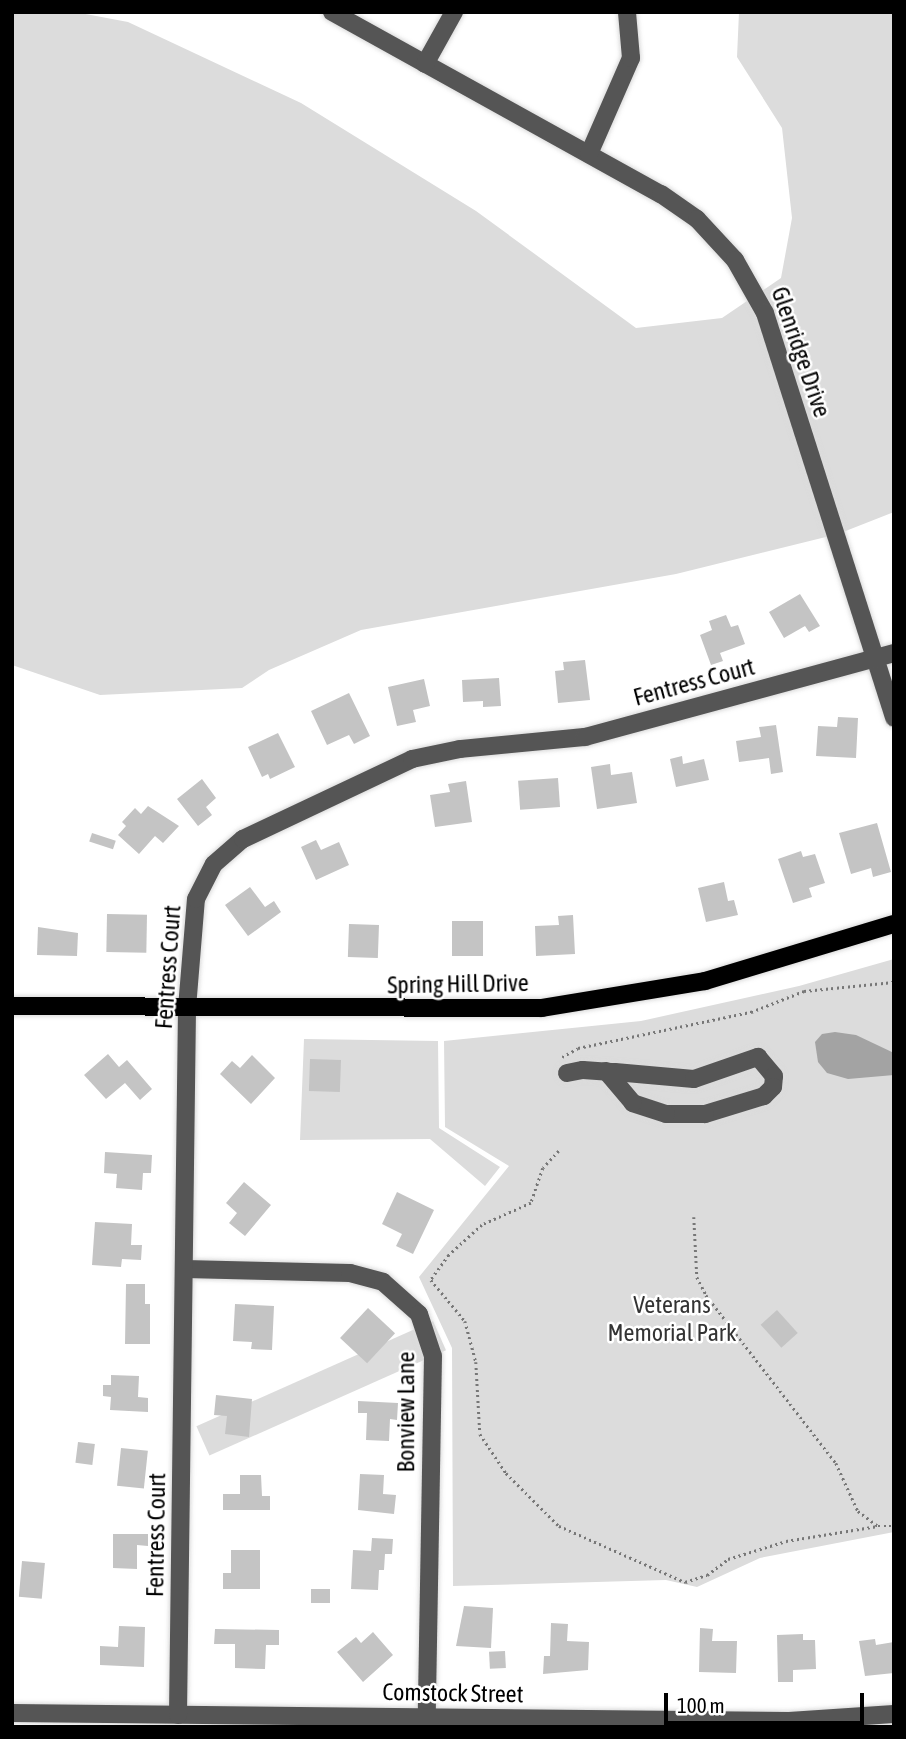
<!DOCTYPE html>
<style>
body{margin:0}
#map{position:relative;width:906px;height:1739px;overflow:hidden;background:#fff;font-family:"Asap Condensed",sans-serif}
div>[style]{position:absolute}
.green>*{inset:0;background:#dcdcdc;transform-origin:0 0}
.water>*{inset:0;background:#a3a3a3}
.building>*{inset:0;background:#c4c4c4;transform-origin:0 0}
.path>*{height:2.5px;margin-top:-1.25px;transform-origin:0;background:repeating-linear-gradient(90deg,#777 0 2px,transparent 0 5.5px)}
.roads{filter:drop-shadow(0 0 2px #dbdbdb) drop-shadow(0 0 2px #dbdbdb)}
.minor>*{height:18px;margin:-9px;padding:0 9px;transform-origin:9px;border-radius:9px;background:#555}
.major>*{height:18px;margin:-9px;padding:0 9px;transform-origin:9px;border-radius:9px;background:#000}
span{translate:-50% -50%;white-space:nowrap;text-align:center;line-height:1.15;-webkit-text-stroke:5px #fff;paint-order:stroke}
.street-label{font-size:24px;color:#000}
.park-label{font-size:24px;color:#333}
.frame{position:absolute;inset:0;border:14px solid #000;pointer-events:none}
.scale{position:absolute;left:664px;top:1693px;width:200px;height:32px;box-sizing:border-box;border:4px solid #000;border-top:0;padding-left:9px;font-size:21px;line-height:24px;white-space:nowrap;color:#000;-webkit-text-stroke:5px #fff;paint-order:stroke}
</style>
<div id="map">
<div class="green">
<i style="clip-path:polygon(12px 12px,75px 12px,128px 22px,301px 103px,476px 211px,636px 328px,722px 318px,781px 278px,792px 218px,782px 128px,737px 57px,739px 12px,894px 12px,894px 512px,838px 534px,676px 574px,361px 630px,269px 670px,242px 688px,100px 695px,12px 665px)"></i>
<i style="clip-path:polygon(894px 959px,894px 1532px,760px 1558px,697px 1587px,666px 1580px,453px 1586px,452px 1348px,419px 1277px,509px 1166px,445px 1127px,444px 1041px,641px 1021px,799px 986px)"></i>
<i style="clip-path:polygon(304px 1039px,438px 1041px,439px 1128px,500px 1167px,485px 1186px,430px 1139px,300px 1140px)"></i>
<i style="left:433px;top:1321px;width:32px;height:259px;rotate:66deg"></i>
</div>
<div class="water">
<i style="clip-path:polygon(835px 1032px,856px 1035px,894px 1053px,894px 1075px,848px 1079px,827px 1073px,818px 1062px,815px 1042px,822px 1034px)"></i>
</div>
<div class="building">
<i style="clip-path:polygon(800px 594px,820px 626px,809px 632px,805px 626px,784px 638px,769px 612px)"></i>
<i style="clip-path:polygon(726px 615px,731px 627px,738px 625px,745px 644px,720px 653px,723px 661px,711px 665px,700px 635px,712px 630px,709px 621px)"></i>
<i style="clip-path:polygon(585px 660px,590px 700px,558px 703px,555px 671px,564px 670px,563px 662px)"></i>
<i style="clip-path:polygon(499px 678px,501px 706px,483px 707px,483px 701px,463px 702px,462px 680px)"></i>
<i style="clip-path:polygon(424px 679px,430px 706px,413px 710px,416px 722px,397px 726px,388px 687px)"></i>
<i style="clip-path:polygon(349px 693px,370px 736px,354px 744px,349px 735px,327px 745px,311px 711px)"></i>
<i style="clip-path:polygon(838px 717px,858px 718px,856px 758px,816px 756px,818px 726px,837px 727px)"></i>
<i style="clip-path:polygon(776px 725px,783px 772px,771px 774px,769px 758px,739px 762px,736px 741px,761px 737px,759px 727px)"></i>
<i style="clip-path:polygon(278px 733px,295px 767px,270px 779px,268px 774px,262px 777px,248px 747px)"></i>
<i style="clip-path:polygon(682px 756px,683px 764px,704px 759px,709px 780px,676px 787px,670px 759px)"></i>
<i style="clip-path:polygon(610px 764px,611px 775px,632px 772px,637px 803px,597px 809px,591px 767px)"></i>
<i style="left:558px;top:778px;width:29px;height:40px;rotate:86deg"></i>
<i style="clip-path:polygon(202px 779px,216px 798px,206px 807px,212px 815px,198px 826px,177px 799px)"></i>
<i style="clip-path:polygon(466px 781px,472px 822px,435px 827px,430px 795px,450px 792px,448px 784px)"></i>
<i style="clip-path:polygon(148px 806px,179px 826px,163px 843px,155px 836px,139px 854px,118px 835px,126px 826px,122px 822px,135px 808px,141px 814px)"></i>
<i style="clip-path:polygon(877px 823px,891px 872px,873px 877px,871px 868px,851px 874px,839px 833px)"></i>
<i style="left:92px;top:833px;width:25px;height:9px;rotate:18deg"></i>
<i style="clip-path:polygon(316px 840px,321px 850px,339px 842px,349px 865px,316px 880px,301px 847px)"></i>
<i style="clip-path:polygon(801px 851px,803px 857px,815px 854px,825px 883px,809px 888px,812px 897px,793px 903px,778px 859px)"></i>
<i style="clip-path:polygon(724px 882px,728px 901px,734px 900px,738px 915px,706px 922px,698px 888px)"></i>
<i style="clip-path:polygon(250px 887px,265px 907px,274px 901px,281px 912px,248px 936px,225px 905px)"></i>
<i style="left:107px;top:914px;width:40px;height:38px;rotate:1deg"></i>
<i style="clip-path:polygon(573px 915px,575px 954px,536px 956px,535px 926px,559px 925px,558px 916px)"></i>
<i style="left:452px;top:921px;width:31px;height:35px"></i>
<i style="left:349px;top:924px;width:30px;height:33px;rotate:2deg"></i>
<i style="clip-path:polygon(38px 927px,78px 933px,77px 956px,37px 955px)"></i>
<i style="clip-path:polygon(108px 1054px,119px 1067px,127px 1060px,152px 1089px,140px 1100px,125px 1083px,106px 1099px,84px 1075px)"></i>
<i style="clip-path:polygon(252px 1055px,275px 1078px,251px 1104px,220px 1074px,232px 1061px,240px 1068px)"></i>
<i style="left:310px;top:1059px;width:31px;height:32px;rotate:2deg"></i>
<i style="clip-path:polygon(105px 1152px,152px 1155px,151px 1173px,143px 1173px,142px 1190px,116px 1188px,117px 1174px,104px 1173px)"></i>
<i style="clip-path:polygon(244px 1182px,271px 1205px,245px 1236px,229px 1223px,237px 1213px,226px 1203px)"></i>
<i style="clip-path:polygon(397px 1192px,434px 1210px,413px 1254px,396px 1246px,402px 1234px,382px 1224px)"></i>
<i style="clip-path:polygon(95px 1222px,132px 1224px,131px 1245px,142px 1245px,141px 1260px,122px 1259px,121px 1267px,92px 1265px)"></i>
<i style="clip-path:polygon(126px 1284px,145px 1284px,145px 1304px,150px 1304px,150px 1344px,125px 1344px)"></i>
<i style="clip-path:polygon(235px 1304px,274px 1306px,272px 1350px,251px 1349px,252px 1342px,233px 1341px)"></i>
<i style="left:368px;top:1308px;width:37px;height:41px;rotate:43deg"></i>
<i style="left:777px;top:1310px;width:31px;height:22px;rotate:48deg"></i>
<i style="clip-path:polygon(111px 1375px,139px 1376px,138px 1397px,148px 1398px,148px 1412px,110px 1410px,111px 1397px,103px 1396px,103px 1385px,111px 1385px)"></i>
<i style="clip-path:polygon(216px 1395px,252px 1399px,249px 1437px,225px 1434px,227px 1416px,214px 1415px)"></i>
<i style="clip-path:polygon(358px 1401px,398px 1403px,397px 1420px,390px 1419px,389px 1441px,366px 1440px,367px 1413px,358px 1413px)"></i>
<i style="left:78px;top:1442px;width:17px;height:21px;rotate:7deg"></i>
<i style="left:121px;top:1448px;width:27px;height:38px;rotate:6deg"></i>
<i style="clip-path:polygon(360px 1474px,384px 1475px,383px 1494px,396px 1495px,394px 1514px,358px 1510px)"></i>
<i style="clip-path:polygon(240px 1475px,261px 1475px,262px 1496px,270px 1496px,270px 1510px,223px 1510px,223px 1494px,240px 1494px)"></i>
<i style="clip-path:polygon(113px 1534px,148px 1534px,148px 1546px,137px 1545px,137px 1569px,113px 1568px)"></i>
<i style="clip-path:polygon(372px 1538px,393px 1539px,392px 1554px,385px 1554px,384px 1570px,379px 1570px,378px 1590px,351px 1589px,353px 1550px,371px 1551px)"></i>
<i style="clip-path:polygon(231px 1550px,260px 1550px,260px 1589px,223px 1589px,223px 1573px,231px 1573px)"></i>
<i style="left:22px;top:1561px;width:23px;height:36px;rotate:5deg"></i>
<i style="left:311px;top:1589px;width:19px;height:14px"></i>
<i style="clip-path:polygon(464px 1606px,493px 1608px,491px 1648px,456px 1646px)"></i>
<i style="clip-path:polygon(551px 1623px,568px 1624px,567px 1641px,589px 1642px,588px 1670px,543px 1674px,544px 1656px,550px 1656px)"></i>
<i style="clip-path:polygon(119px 1626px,145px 1627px,144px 1667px,100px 1665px,100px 1646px,118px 1647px)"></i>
<i style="clip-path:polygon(700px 1628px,713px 1629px,712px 1641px,737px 1641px,736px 1673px,699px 1672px)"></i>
<i style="clip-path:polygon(215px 1629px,279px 1630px,279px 1645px,266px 1645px,265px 1669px,235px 1668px,235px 1644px,214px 1644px)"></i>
<i style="clip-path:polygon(373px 1632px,393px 1655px,363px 1682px,337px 1652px,356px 1637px,361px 1643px)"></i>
<i style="clip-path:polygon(803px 1634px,803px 1640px,815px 1640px,816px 1669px,793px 1670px,793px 1682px,778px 1682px,777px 1635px)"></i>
<i style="clip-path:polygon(875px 1639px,876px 1645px,894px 1642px,894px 1673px,865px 1676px,859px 1641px)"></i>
<i style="left:505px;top:1651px;width:17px;height:16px;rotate:87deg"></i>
</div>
<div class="path">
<i style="left:562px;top:1057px;width:18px;rotate:-29deg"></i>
<i style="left:578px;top:1048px;width:177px;rotate:-11.8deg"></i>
<i style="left:751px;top:1012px;width:57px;rotate:-21.6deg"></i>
<i style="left:804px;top:991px;width:90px;rotate:-5.7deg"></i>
<i style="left:559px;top:1151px;width:23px;rotate:133deg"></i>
<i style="left:543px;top:1168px;width:37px;rotate:109deg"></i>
<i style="left:531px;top:1203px;width:54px;rotate:155.8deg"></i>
<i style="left:482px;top:1225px;width:45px;rotate:137.7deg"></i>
<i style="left:449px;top:1255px;width:31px;rotate:126deg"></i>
<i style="left:431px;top:1280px;width:53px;rotate:50.3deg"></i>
<i style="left:465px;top:1321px;width:42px;rotate:75deg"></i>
<i style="left:476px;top:1362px;width:72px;rotate:86.8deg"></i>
<i style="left:480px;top:1434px;width:47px;rotate:56.3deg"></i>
<i style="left:506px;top:1473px;width:75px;rotate:45deg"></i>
<i style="left:559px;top:1526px;width:138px;rotate:24deg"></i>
<i style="left:685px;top:1582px;width:23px;rotate:-18deg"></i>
<i style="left:707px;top:1575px;width:26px;rotate:-37deg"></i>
<i style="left:728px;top:1559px;width:61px;rotate:-17.2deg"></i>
<i style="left:786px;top:1541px;width:93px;rotate:-9.3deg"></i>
<i style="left:694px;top:1217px;width:60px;rotate:87.1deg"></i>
<i style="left:697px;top:1277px;width:20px;rotate:63deg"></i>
<i style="left:706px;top:1295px;width:212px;rotate:52.3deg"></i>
<i style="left:836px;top:1463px;width:53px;rotate:65.4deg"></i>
<i style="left:858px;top:1511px;width:25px;rotate:37deg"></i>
<i style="left:878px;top:1526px;width:16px"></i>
</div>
<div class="roads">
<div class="minor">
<i style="left:332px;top:12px;width:376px;rotate:29deg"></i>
<i style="left:661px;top:194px;width:44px;rotate:34.8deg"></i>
<i style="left:697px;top:219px;width:56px;rotate:47.2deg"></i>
<i style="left:735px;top:260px;width:61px;rotate:60.5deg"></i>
<i style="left:765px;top:313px;width:425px;rotate:72.3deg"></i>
<i style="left:425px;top:64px;width:60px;rotate:-60.9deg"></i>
<i style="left:589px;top:154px;width:105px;rotate:-66.4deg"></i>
<i style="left:631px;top:58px;width:46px;rotate:-95deg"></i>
<i style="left:567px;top:1073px;width:16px;rotate:-11deg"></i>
<i style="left:583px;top:1070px;width:32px;rotate:4deg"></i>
<i style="left:615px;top:1072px;width:79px;rotate:5.1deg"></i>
<i style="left:694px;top:1079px;width:68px;rotate:-19deg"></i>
<i style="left:758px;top:1057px;width:25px;rotate:50deg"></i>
<i style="left:774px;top:1076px;width:11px;rotate:95deg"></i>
<i style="left:773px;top:1087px;width:13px;rotate:135deg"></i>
<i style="left:764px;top:1096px;width:62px;rotate:163deg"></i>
<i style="left:705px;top:1114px;width:39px;rotate:180deg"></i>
<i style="left:666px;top:1114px;width:35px;rotate:-162deg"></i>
<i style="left:633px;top:1103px;width:42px;rotate:-130.2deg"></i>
<i style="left:185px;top:1269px;width:165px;rotate:1.4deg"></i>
<i style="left:350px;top:1273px;width:34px;rotate:15deg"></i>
<i style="left:383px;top:1282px;width:48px;rotate:41.6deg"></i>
<i style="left:419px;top:1314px;width:44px;rotate:71.6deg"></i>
<i style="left:433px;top:1356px;width:361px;rotate:91deg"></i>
<i style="left:12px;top:1713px;width:777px;rotate:0.59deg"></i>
<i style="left:789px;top:1721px;width:105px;rotate:-3.8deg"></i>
<i style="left:178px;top:1715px;width:707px;rotate:-89.27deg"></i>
<i style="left:187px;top:1008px;width:109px;rotate:-85.3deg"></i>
<i style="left:196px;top:899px;width:39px;rotate:-63deg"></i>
<i style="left:214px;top:864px;width:38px;rotate:-41deg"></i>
<i style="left:243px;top:839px;width:187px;rotate:-25.3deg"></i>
<i style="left:412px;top:759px;width:49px;rotate:-11.8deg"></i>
<i style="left:460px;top:749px;width:126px;rotate:-5.5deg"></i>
<i style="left:585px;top:737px;width:320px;rotate:-15.2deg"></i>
</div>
<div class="major">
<i style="left:12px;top:1006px;width:530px;rotate:0.22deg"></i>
<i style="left:542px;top:1008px;width:165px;rotate:-9.4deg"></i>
<i style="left:705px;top:981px;width:197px;rotate:-16.8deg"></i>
</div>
</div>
<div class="street-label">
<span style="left:801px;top:352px;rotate:71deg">Glenridge Drive</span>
<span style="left:694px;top:682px;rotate:-15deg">Fentress Court</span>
<span style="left:168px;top:967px;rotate:-86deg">Fentress Court</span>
<span style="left:458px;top:984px;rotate:-1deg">Spring Hill Drive</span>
<span style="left:406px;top:1412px;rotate:-90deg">Bonview Lane</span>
<span style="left:156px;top:1535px;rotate:-89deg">Fentress Court</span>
<span style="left:453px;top:1693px;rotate:1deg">Comstock Street</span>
</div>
<div class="park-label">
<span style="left:672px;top:1319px">Veterans<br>Memorial Park</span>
</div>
<div class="frame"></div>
<div class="scale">100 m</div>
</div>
